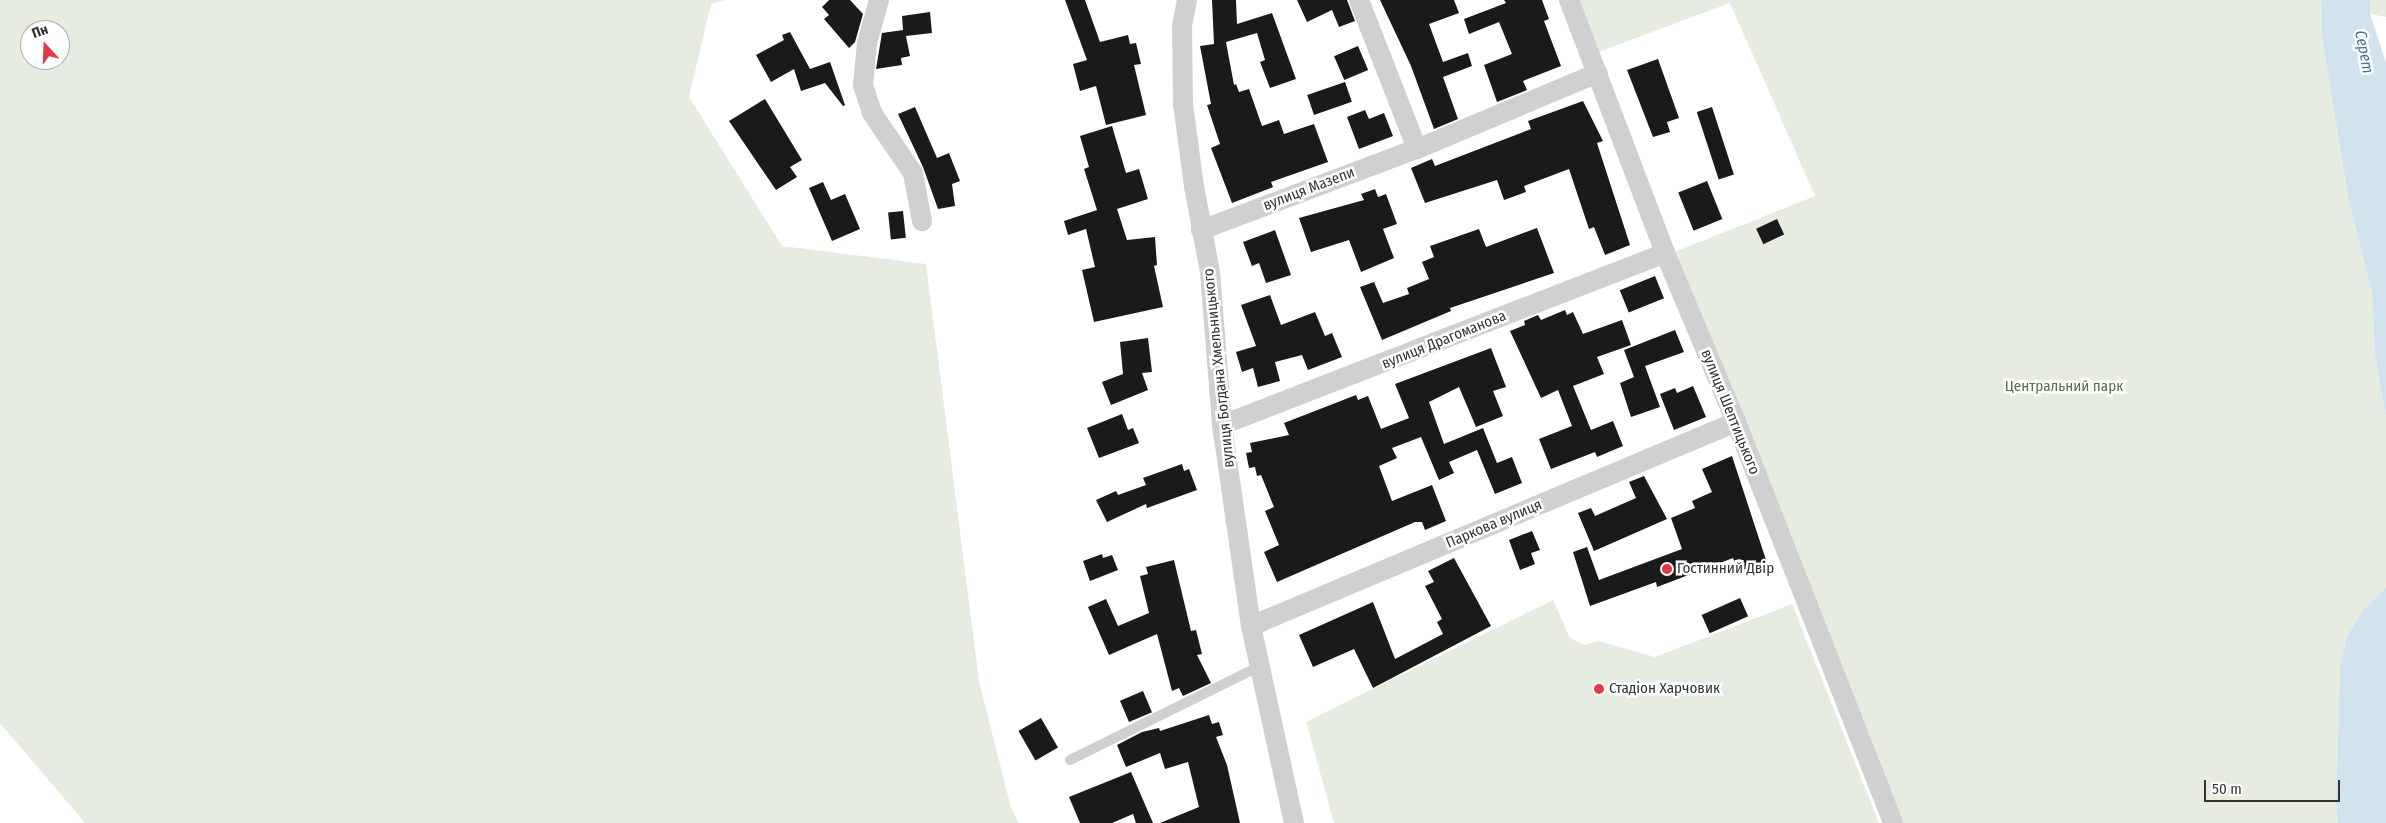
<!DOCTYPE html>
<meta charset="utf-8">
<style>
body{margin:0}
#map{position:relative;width:2386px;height:823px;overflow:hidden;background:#fff;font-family:"Fira Sans Condensed",sans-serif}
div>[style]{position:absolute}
.green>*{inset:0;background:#e6ecdf}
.water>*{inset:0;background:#cfe2ee}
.building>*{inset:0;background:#1a1a1a;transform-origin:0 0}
.lane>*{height:10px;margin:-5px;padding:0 5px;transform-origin:5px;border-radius:5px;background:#d0d0d0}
.street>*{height:20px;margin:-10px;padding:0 10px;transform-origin:10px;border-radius:10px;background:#d0d0d0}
.dots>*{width:14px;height:14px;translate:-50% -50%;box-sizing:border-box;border:2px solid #fff;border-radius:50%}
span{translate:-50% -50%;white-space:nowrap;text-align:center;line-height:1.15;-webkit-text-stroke:5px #fff;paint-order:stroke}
.street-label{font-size:15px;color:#333}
.park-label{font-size:15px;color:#56703f}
.poi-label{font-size:15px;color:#333}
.left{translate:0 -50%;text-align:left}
.water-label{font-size:16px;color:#3f7597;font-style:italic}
.north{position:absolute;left:20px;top:20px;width:50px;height:50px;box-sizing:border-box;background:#fff;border:1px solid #adadad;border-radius:50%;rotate:340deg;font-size:14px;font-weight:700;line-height:20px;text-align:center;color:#333}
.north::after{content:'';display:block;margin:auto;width:18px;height:22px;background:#e63946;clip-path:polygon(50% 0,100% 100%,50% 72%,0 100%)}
.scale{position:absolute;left:2204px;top:780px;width:136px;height:22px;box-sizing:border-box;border:2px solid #333;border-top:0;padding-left:6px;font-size:15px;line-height:18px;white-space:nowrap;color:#333;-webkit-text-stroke:4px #fff;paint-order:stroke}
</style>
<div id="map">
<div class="green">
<i style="clip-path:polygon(evenodd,0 0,724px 0,711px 4px,689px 97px,782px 246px,926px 264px,979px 681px,1011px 808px,1019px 823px,85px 823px,0 723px,0 0,30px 30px,60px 30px,60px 60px,30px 60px,30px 30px)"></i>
<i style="clip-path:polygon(1576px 0,2321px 0,2322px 37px,2349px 202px,2372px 292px,2375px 355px,2386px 419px,2386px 587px,2364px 609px,2349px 635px,2340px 666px,2336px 803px,2338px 823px,1900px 823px,1674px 252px,1815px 196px,1730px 3px,1596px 53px)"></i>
<i style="clip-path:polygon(2370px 0,2386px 0,2386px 17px,2370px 14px)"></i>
<i style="clip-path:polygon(1553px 600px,1570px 638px,1584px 645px,1598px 641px,1655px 657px,1792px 604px,1879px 823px,1334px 823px,1306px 722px)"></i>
</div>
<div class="water">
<i style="clip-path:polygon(2321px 0,2370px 0,2370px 14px,2386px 63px,2386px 419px,2375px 355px,2372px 292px,2349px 202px,2322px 37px)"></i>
<i style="clip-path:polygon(2386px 587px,2386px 823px,2338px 823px,2336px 803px,2340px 666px,2348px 635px,2364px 609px)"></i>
</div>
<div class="building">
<i style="clip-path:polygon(829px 0,850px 0,863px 14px,855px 42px,849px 48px,824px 19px,829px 15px,822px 7px)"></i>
<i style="clip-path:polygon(1065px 0,1085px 0,1100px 42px,1128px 35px,1130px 44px,1136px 43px,1141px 64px,1134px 65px,1146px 115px,1106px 125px,1096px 86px,1080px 91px,1073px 64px,1087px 60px)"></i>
<i style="clip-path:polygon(1212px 0,1236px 0,1237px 24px,1272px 13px,1296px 79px,1270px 88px,1260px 62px,1265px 60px,1257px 33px,1226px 42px,1234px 85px,1236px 84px,1239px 92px,1249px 89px,1262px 126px,1279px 120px,1284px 134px,1314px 124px,1328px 162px,1271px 182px,1273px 187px,1232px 203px,1211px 148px,1220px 144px,1207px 105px,1211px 104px,1200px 46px,1214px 44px)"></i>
<i style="clip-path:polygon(1297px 0,1347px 0,1355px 21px,1339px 27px,1332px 10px,1307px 22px)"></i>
<i style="clip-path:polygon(1380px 0,1454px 0,1459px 13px,1429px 24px,1443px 62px,1468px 53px,1472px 66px,1443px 77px,1458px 119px,1434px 129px,1411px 66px)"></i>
<i style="clip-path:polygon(1504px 0,1542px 0,1549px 19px,1544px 21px,1561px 66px,1523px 81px,1527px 90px,1497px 102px,1484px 65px,1512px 54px,1499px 22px,1469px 34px,1464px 19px,1506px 3px)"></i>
<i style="clip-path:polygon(930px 12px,932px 33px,906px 36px,910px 56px,901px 58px,902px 65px,876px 69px,882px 33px,903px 30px,902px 16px)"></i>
<i style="clip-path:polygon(790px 32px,810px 69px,830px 62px,845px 105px,843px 106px,825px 83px,801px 91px,794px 69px,771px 82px,756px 55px,784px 40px,782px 35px)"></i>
<i style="left:1358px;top:46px;width:26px;height:26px;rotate:67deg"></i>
<i style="clip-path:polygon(1658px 59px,1679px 118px,1667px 122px,1670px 132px,1653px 137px,1627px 70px)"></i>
<i style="left:1345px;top:82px;width:21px;height:40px;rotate:71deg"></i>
<i style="clip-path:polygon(765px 99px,802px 160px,790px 167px,797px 177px,776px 190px,729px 121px)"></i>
<i style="clip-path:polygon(1583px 101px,1603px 141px,1597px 143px,1630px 245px,1605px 255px,1594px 227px,1589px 229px,1569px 169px,1524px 186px,1526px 192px,1504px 200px,1497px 180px,1425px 203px,1411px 168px,1432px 159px,1435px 166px,1531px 129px,1528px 121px)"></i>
<i style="clip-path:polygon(915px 107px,937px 158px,949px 153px,960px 181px,952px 184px,955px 206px,938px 209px,923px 167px,898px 114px)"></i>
<i style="left:1712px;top:107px;width:71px;height:16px;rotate:72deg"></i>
<i style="clip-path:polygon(1365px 110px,1369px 119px,1384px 113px,1393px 136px,1359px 149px,1347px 117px)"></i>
<i style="clip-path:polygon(1112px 126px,1126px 173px,1139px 169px,1148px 199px,1117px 209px,1127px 240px,1155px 237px,1157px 265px,1154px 266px,1163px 307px,1094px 322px,1082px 270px,1095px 267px,1086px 229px,1068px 235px,1064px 221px,1097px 210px,1084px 169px,1089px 167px,1080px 136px)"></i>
<i style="left:1707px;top:181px;width:41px;height:31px;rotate:68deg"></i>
<i style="clip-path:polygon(823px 182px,831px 200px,845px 194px,860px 229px,832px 241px,809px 188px)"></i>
<i style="clip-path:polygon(1375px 189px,1378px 197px,1386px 194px,1397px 224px,1383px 229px,1394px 258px,1361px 272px,1349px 240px,1311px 252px,1299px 218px,1364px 200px,1361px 194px)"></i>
<i style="left:903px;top:211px;width:27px;height:15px;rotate:84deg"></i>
<i style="left:1777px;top:219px;width:17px;height:23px;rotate:65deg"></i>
<i style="clip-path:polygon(1537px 228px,1554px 273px,1450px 308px,1451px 311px,1382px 340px,1360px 287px,1374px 282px,1383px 303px,1409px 294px,1407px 288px,1429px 279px,1422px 262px,1434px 257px,1430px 246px,1479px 229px,1486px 247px)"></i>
<i style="clip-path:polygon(1275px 230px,1291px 275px,1266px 283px,1259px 263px,1252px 266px,1243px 242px)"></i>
<i style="left:1655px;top:276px;width:24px;height:38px;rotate:68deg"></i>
<i style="clip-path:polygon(1270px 295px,1281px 325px,1315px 312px,1325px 336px,1332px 333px,1342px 357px,1308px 370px,1302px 355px,1275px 362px,1280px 381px,1258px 387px,1253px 368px,1242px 372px,1236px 352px,1256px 346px,1241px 305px)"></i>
<i style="clip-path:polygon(1565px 310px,1567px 315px,1573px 312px,1583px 334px,1622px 320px,1631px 345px,1597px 357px,1604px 374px,1573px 386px,1591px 430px,1613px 421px,1623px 446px,1597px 457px,1595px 452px,1551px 469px,1539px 439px,1572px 426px,1558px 390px,1541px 398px,1510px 331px,1525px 325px,1524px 321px,1538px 315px,1541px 320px)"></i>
<i style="clip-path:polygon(1675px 330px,1684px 352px,1645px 366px,1660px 407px,1631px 417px,1620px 383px,1634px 377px,1624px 350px)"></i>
<i style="clip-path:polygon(1148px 338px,1152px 372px,1142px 373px,1148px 390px,1111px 405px,1102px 382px,1123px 374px,1120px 342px)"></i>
<i style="clip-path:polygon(1491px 348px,1506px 387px,1493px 391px,1503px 416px,1476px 427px,1459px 387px,1429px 402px,1444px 444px,1483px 428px,1497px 463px,1512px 457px,1522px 483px,1495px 494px,1477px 450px,1449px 462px,1454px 473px,1439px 480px,1421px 437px,1392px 448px,1397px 458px,1379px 466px,1392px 501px,1432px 485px,1446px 521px,1425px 530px,1422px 522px,1415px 522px,1277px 582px,1264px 552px,1279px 545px,1265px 511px,1274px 507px,1261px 475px,1257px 476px,1255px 467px,1249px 468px,1246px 453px,1252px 452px,1250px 443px,1289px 435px,1284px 423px,1356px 395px,1358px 400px,1368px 396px,1381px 429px,1409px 418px,1395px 384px)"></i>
<i style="clip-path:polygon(1693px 386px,1706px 417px,1674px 430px,1660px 394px,1675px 388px,1677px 393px)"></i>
<i style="clip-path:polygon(1122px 414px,1128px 430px,1133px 428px,1139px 443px,1099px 458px,1087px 428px)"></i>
<i style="clip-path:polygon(1732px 456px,1767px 563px,1739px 574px,1733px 558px,1657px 587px,1656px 582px,1590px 606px,1573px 552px,1587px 547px,1599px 580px,1682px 549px,1671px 518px,1695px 508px,1692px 501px,1712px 492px,1702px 469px)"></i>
<i style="clip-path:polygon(1182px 464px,1184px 471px,1189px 469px,1197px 490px,1147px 508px,1146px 504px,1107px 522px,1096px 500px,1116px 491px,1118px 495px,1146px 485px,1143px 478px)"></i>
<i style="clip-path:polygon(1644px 476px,1667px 519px,1594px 551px,1578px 513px,1591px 508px,1595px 516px,1636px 498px,1629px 482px)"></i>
<i style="clip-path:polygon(1532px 531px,1540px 550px,1531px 553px,1535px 564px,1520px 570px,1509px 540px)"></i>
<i style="clip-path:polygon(1102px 554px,1103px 558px,1112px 555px,1118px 570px,1090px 581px,1083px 561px)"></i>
<i style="clip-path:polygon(1454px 558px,1491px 626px,1373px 688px,1354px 649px,1313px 667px,1299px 635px,1373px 602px,1395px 659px,1443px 634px,1437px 622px,1442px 619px,1425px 586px,1434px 582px,1428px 571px)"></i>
<i style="clip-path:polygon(1174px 560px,1191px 631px,1196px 630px,1202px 654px,1197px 655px,1211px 683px,1183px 696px,1179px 688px,1172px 691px,1157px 634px,1109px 655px,1088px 607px,1106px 599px,1118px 626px,1149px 613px,1140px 576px,1148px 574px,1146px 567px)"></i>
<i style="left:1740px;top:598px;width:20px;height:42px;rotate:66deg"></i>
<i style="left:1143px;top:691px;width:23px;height:25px;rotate:67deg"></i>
<i style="clip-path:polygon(1209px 715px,1212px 724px,1219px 722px,1223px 735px,1216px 737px,1227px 765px,1240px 823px,1160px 823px,1199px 807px,1188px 762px,1165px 769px,1160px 753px,1126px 767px,1117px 745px,1142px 732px,1159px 728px,1160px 731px)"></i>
<i style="left:1041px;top:718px;width:34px;height:26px;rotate:60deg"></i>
<i style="clip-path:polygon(1131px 772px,1153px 823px,1136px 823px,1133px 814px,1112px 823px,1080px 823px,1069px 797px)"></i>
</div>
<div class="lane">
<i style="left:1070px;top:760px;width:212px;rotate:-26.3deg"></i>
</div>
<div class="street">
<i style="left:879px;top:0;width:45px;rotate:105.6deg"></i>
<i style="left:867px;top:43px;width:42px;rotate:95.4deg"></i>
<i style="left:863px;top:85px;width:29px;rotate:72deg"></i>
<i style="left:872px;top:113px;width:73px;rotate:55.7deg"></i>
<i style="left:913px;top:173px;width:49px;rotate:79.4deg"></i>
<i style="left:1187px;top:0;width:25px;rotate:101deg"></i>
<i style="left:1182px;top:25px;width:79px;rotate:89.3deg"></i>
<i style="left:1183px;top:104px;width:83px;rotate:82.4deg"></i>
<i style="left:1194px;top:186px;width:87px;rotate:79.5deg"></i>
<i style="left:1210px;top:272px;width:153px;rotate:85.5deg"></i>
<i style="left:1222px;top:425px;width:203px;rotate:81.8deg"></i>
<i style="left:1251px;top:626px;width:202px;rotate:77.7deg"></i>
<i style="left:1359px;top:0;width:160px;rotate:68.7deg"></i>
<i style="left:1569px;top:0;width:271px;rotate:69.2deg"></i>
<i style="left:1665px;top:253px;width:183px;rotate:67.2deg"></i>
<i style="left:1736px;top:422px;width:431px;rotate:68.6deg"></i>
<i style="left:1201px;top:230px;width:231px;rotate:-20.6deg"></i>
<i style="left:1417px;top:149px;width:196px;rotate:-22.8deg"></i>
<i style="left:1222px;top:425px;width:475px;rotate:-21.2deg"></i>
<i style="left:1251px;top:626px;width:526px;rotate:-22.81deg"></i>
</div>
<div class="dots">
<i style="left:1667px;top:569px;background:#e63946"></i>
<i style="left:1599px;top:689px;background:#e63946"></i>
</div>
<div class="street-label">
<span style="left:1309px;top:189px;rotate:-21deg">вулиця Мазепи</span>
<span style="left:1444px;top:340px;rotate:-22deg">вулиця Драгоманова</span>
<span style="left:1219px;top:368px;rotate:-96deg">вулиця Богдана Хмельницького</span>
<span style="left:1730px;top:412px;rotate:68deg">вулиця Шептицького</span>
<span style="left:1494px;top:524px;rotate:-23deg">Паркова вулиця</span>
</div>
<div class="park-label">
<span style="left:2064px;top:387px">Центральний парк</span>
</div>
<div class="poi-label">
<span class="left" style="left:1677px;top:569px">Гостинний Двір</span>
<span class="left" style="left:1609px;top:689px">Стадіон Харчовик</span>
</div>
<div class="water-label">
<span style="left:2364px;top:52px;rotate:79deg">Серет</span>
</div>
<div class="north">Пн</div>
<div class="scale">50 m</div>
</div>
